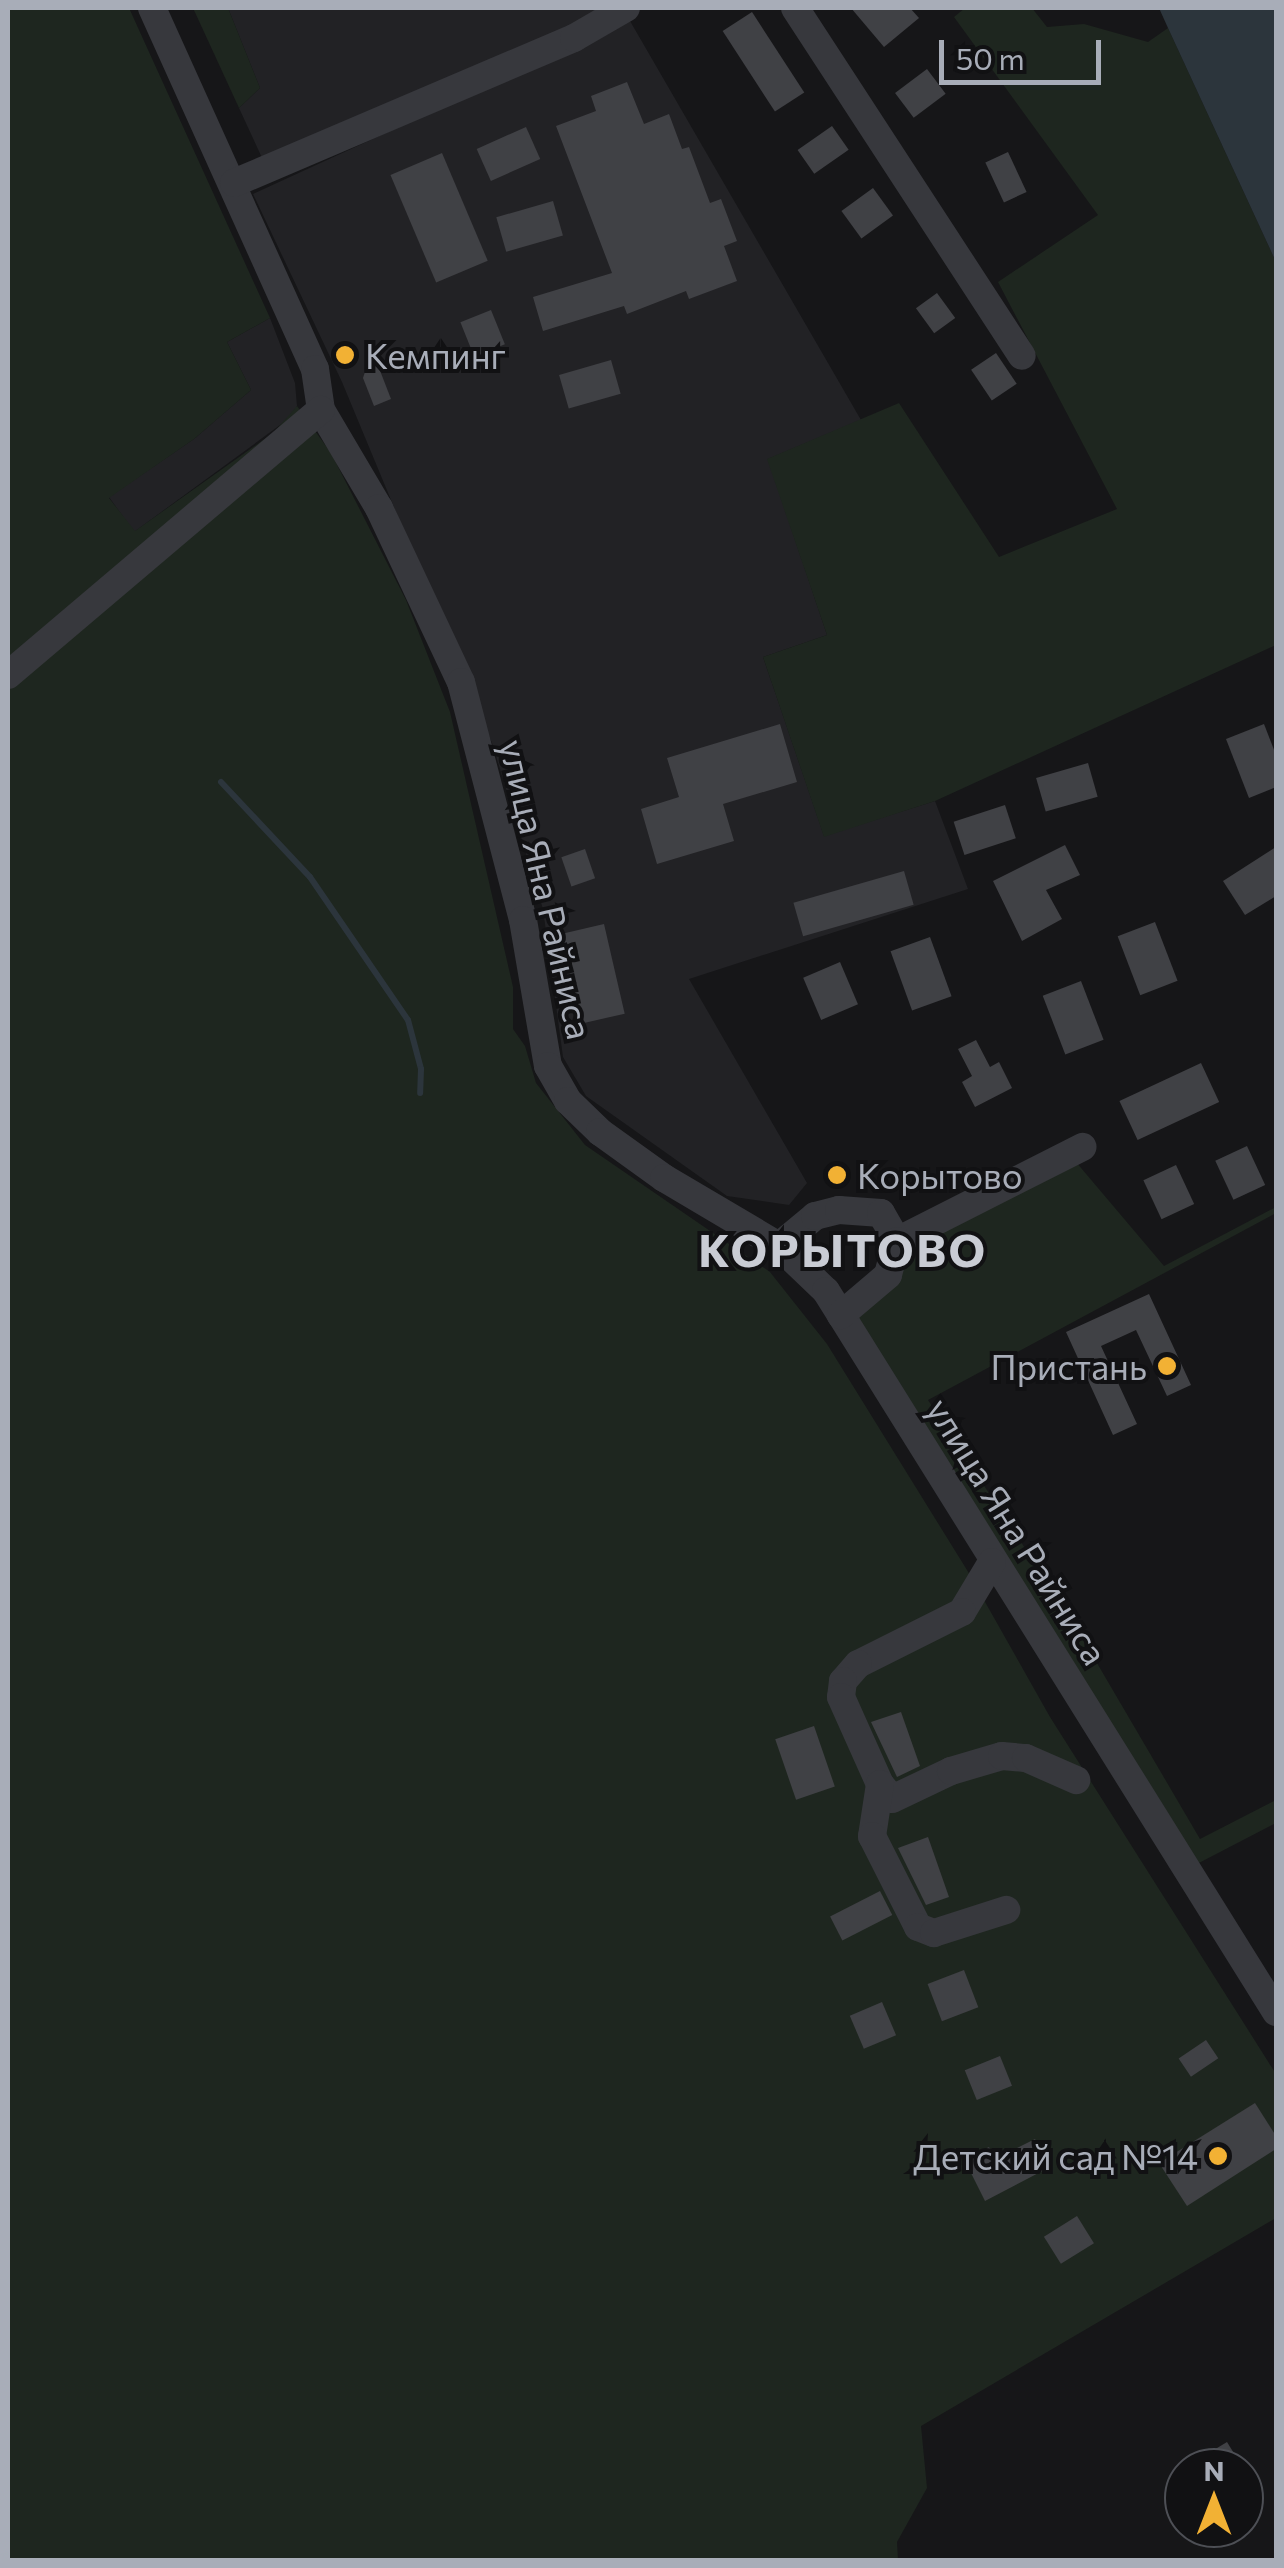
<!DOCTYPE html>
<meta charset="utf-8">
<style>
body{margin:0}
#map{position:relative;width:1284px;height:2568px;overflow:hidden;background:#161618;font-family:Commissioner,sans-serif}
div>[style]{position:absolute}
.built>*{inset:0;background:#222225}
.green>*{inset:0;background:#1e261f}
.water>*{inset:0;background:#2c353c}
.stream>*{height:6px;margin:-3px;padding:0 3px;transform-origin:3px;border-radius:3px;background:#2c353c}
.building>*{inset:0;background:#404145;transform-origin:0 0}
.minor>*{height:28px;margin:-14px;padding:0 14px;transform-origin:14px;border-radius:14px;background:#37383d}
.dots>*{width:28px;height:28px;translate:-50% -50%;box-sizing:border-box;border:5px solid #111113;border-radius:50%}
span{translate:-50% -50%;white-space:nowrap;text-align:center;line-height:1.15;-webkit-text-stroke:8px #111113;paint-order:stroke}
.poi-label{font-size:35px;color:#a8adb8}
.left{translate:0 -50%;text-align:left}
.right{translate:-100% -50%;text-align:right}
.street-label{font-size:35px;color:#a8adb8}
.district-label{font-size:45px;color:#c9ccd4;font-weight:700;letter-spacing:2.5px}
.frame{position:absolute;inset:0;border:10px solid #a8adb8;pointer-events:none}
.north{position:absolute;left:1164px;top:2448px;width:100px;height:100px;box-sizing:border-box;background:#111113;border:2px solid #4d4f55;border-radius:50%;rotate:0deg;font-size:28px;font-weight:700;line-height:40px;text-align:center;color:#a8adb8}
.north::after{content:'';display:block;margin:auto;width:35px;height:45px;background:#f2b134;clip-path:polygon(50% 0,100% 100%,50% 72%,0 100%)}
.scale{position:absolute;left:939px;top:40px;width:162px;height:45px;box-sizing:border-box;border:5px solid #a8adb8;border-top:0;padding-left:12px;font-size:30px;line-height:35px;white-space:nowrap;color:#a8adb8;-webkit-text-stroke:8px #111113;paint-order:stroke}
</style>
<div id="map">
<div class="built">
<i style="clip-path:polygon(228px 8px,599px 8px,557px 33px,263px 160px,239px 108px,260px 88px)"></i>
<i style="clip-path:polygon(630px 21px,861px 420px,768px 459px,827px 635px,763px 657px,824px 836px,935px 801px,968px 889px,689px 979px,807px 1183px,789px 1205px,727px 1196px,586px 1096px,563px 1057px,543px 909px,492px 743px,342px 382px,253px 194px)"></i>
<i style="clip-path:polygon(270px 318px,295px 383px,297px 406px,291px 417px,134px 532px,109px 497px,194px 439px,251px 390px,227px 342px)"></i>
</div>
<div class="green">
<i style="clip-path:polygon(8px 8px,129px 8px,270px 318px,227px 342px,251px 390px,194px 439px,109px 498px,135px 531px,273px 433px,297px 406px,331px 453px,406px 600px,450px 712px,513px 987px,513px 1029px,525px 1046px,536px 1083px,585px 1145px,770px 1272px,827px 1344px,967px 1570px,1050px 1717px,1276px 2074px,1276px 2218px,921px 2426px,927px 2488px,897px 2542px,898px 2560px,8px 2560px)"></i>
<i style="clip-path:polygon(193px 8px,228px 8px,260px 88px,239px 108px)"></i>
<i style="clip-path:polygon(965px 8px,1032px 8px,1047px 27px,1084px 24px,1148px 42px,1168px 28px,1276px 262px,1276px 645px,935px 801px,824px 837px,763px 657px,827px 635px,767px 459px,899px 403px,999px 557px,1117px 509px,998px 282px,1098px 215px,954px 17px)"></i>
<i style="clip-path:polygon(1076px 1162px,1164px 1266px,1276px 1207px,1276px 1213px,928px 1400px,1070px 1617px,1200px 1839px,1276px 1800px,1276px 1823px,1195px 1865px,856px 1322px,910px 1249px)"></i>
</div>
<div class="water">
<i style="clip-path:polygon(1159px 8px,1276px 8px,1276px 262px,1168px 28px)"></i>
</div>
<div class="stream">
<i style="left:221px;top:782px;width:130px;rotate:46.9deg"></i>
<i style="left:310px;top:877px;width:173px;rotate:55.6deg"></i>
<i style="left:408px;top:1020px;width:51px;rotate:75.1deg"></i>
<i style="left:421px;top:1069px;width:24px;rotate:92deg"></i>
</div>
<div class="building">
<i style="clip-path:polygon(851px 8px,910px 8px,919px 18px,884px 47px)"></i>
<i style="left:752px;top:12px;width:96px;height:35px;rotate:57deg"></i>
<i style="left:927px;top:69px;width:31px;height:40px;rotate:53deg"></i>
<i style="clip-path:polygon(627px 82px,644px 124px,669px 114px,682px 149px,689px 147px,710px 203px,721px 199px,737px 241px,724px 246px,737px 281px,689px 299px,686px 291px,627px 314px,624px 306px,543px 331px,533px 297px,612px 273px,556px 126px,596px 111px,591px 96px)"></i>
<i style="left:832px;top:126px;width:29px;height:42px;rotate:55deg"></i>
<i style="left:526px;top:127px;width:35px;height:54px;rotate:66deg"></i>
<i style="left:1008px;top:152px;width:44px;height:25px;rotate:65deg"></i>
<i style="left:442px;top:153px;width:117px;height:56px;rotate:67deg"></i>
<i style="left:873px;top:188px;width:34px;height:39px;rotate:54deg"></i>
<i style="left:553px;top:201px;width:36px;height:59px;rotate:74deg"></i>
<i style="left:937px;top:293px;width:31px;height:26px;rotate:54deg"></i>
<i style="left:491px;top:310px;width:37px;height:33px;rotate:68deg"></i>
<i style="clip-path:polygon(372px 350px,391px 399px,374px 406px,363px 378px)"></i>
<i style="left:996px;top:353px;width:37px;height:30px;rotate:56deg"></i>
<i style="left:611px;top:360px;width:35px;height:54px;rotate:74deg"></i>
<i style="clip-path:polygon(780px 724px,797px 782px,723px 804px,734px 841px,657px 864px,641px 809px,679px 797px,667px 758px)"></i>
<i style="clip-path:polygon(1264px 724px,1276px 755px,1276px 787px,1249px 798px,1226px 739px)"></i>
<i style="left:1088px;top:763px;width:35px;height:54px;rotate:74deg"></i>
<i style="left:1005px;top:805px;width:35px;height:54px;rotate:72deg"></i>
<i style="clip-path:polygon(1065px 845px,1080px 875px,1046px 890px,1062px 919px,1022px 941px,993px 881px)"></i>
<i style="clip-path:polygon(1276px 847px,1276px 896px,1245px 915px,1223px 881px)"></i>
<i style="left:585px;top:849px;width:31px;height:25px;rotate:71deg"></i>
<i style="left:904px;top:871px;width:35px;height:115px;rotate:74deg"></i>
<i style="left:1155px;top:922px;width:63px;height:40px;rotate:69deg"></i>
<i style="left:604px;top:924px;width:92px;height:44px;rotate:77deg"></i>
<i style="left:930px;top:937px;width:63px;height:42px;rotate:70deg"></i>
<i style="left:840px;top:962px;width:46px;height:40px;rotate:67deg"></i>
<i style="left:1081px;top:981px;width:63px;height:41px;rotate:69deg"></i>
<i style="clip-path:polygon(976px 1040px,990px 1067px,999px 1062px,1012px 1088px,975px 1107px,962px 1082px,972px 1076px,958px 1049px)"></i>
<i style="left:1201px;top:1063px;width:43px;height:90px;rotate:65deg"></i>
<i style="left:1247px;top:1146px;width:43px;height:35px;rotate:65deg"></i>
<i style="left:1176px;top:1165px;width:43px;height:36px;rotate:65deg"></i>
<i style="clip-path:polygon(1149px 1294px,1191px 1385px,1167px 1396px,1136px 1330px,1101px 1346px,1137px 1424px,1113px 1435px,1066px 1332px)"></i>
<i style="clip-path:polygon(901px 1712px,920px 1766px,897px 1777px,871px 1722px)"></i>
<i style="left:814px;top:1726px;width:64px;height:41px;rotate:71deg"></i>
<i style="clip-path:polygon(928px 1837px,949px 1897px,926px 1905px,898px 1848px)"></i>
<i style="left:880px;top:1891px;width:27px;height:56px;rotate:63deg"></i>
<i style="left:964px;top:1970px;width:40px;height:39px;rotate:69deg"></i>
<i style="left:882px;top:2002px;width:36px;height:35px;rotate:67deg"></i>
<i style="left:1206px;top:2040px;width:22px;height:33px;rotate:56deg"></i>
<i style="left:1000px;top:2056px;width:32px;height:38px;rotate:68deg"></i>
<i style="clip-path:polygon(1255px 2103px,1276px 2136px,1276px 2149px,1187px 2206px,1159px 2163px)"></i>
<i style="clip-path:polygon(1035px 2139px,1050px 2167px,985px 2201px,964px 2159px,989px 2147px,995px 2159px)"></i>
<i style="left:1077px;top:2216px;width:32px;height:39px;rotate:58deg"></i>
<i style="clip-path:polygon(1227px 2442px,1243px 2468px,1184px 2468px)"></i>
</div>
<div class="minor">
<i style="left:152px;top:8px;width:396px;rotate:65.7deg"></i>
<i style="left:315px;top:369px;width:41px;rotate:81.7deg"></i>
<i style="left:321px;top:410px;width:114px;rotate:59.4deg"></i>
<i style="left:379px;top:508px;width:192px;rotate:64.8deg"></i>
<i style="left:461px;top:682px;width:246px;rotate:75.4deg"></i>
<i style="left:523px;top:920px;width:148px;rotate:80.3deg"></i>
<i style="left:548px;top:1066px;width:40px;rotate:60.3deg"></i>
<i style="left:568px;top:1101px;width:45px;rotate:44.1deg"></i>
<i style="left:600px;top:1132px;width:79px;rotate:35.7deg"></i>
<i style="left:664px;top:1178px;width:134px;rotate:30.6deg"></i>
<i style="left:779px;top:1246px;width:65px;rotate:43.8deg"></i>
<i style="left:826px;top:1291px;width:850px;rotate:58.03deg"></i>
<i style="left:795px;top:8px;width:415px;rotate:56.9deg"></i>
<i style="left:234px;top:183px;width:370px;rotate:-23.1deg"></i>
<i style="left:574px;top:38px;width:60px;rotate:-30deg"></i>
<i style="left:8px;top:675px;width:410px;rotate:-40.3deg"></i>
<i style="left:897px;top:1241px;width:208px;rotate:-26.9deg"></i>
<i style="left:779px;top:1246px;width:47px;rotate:-39.8deg"></i>
<i style="left:815px;top:1216px;width:25px;rotate:-14deg"></i>
<i style="left:839px;top:1210px;width:42px;rotate:4.1deg"></i>
<i style="left:881px;top:1213px;width:32px;rotate:60deg"></i>
<i style="left:897px;top:1241px;width:35px;rotate:105deg"></i>
<i style="left:888px;top:1275px;width:62px;rotate:139.6deg"></i>
<i style="left:992px;top:1562px;width:58px;rotate:121deg"></i>
<i style="left:962px;top:1612px;width:116px;rotate:153.4deg"></i>
<i style="left:858px;top:1664px;width:23px;rotate:131deg"></i>
<i style="left:843px;top:1681px;width:16px;rotate:97deg"></i>
<i style="left:841px;top:1697px;width:95px;rotate:65.9deg"></i>
<i style="left:880px;top:1784px;width:19px;rotate:51deg"></i>
<i style="left:892px;top:1799px;width:65px;rotate:-25.4deg"></i>
<i style="left:951px;top:1771px;width:53px;rotate:-16.4deg"></i>
<i style="left:1002px;top:1756px;width:24px;rotate:5deg"></i>
<i style="left:1026px;top:1758px;width:55px;rotate:23.7deg"></i>
<i style="left:880px;top:1784px;width:53px;rotate:98.7deg"></i>
<i style="left:872px;top:1836px;width:102px;rotate:63.2deg"></i>
<i style="left:918px;top:1927px;width:17px;rotate:21deg"></i>
<i style="left:934px;top:1933px;width:76px;rotate:-17.7deg"></i>
</div>
<div class="dots">
<i style="left:345px;top:355px;background:#f2b134"></i>
<i style="left:837px;top:1175px;background:#f2b134"></i>
<i style="left:1167px;top:1366px;background:#f2b134"></i>
<i style="left:1218px;top:2156px;background:#f2b134"></i>
</div>
<div class="poi-label">
<span class="left" style="left:365px;top:355px">Кемпинг</span>
<span class="left" style="left:857px;top:1175px">Корытово</span>
<span class="right" style="left:1147px;top:1366px">Пристань</span>
<span class="right" style="left:1198px;top:2156px">Детский сад №14</span>
</div>
<div class="street-label">
<span style="left:547px;top:889px;rotate:77deg">улица Яна Райниса</span>
<span style="left:1018px;top:1531px;rotate:58deg">улица Яна Райниса</span>
</div>
<div class="district-label">
<span style="left:843px;top:1249px">КОРЫТОВО</span>
</div>
<div class="frame"></div>
<div class="north">N</div>
<div class="scale">50 m</div>
</div>
